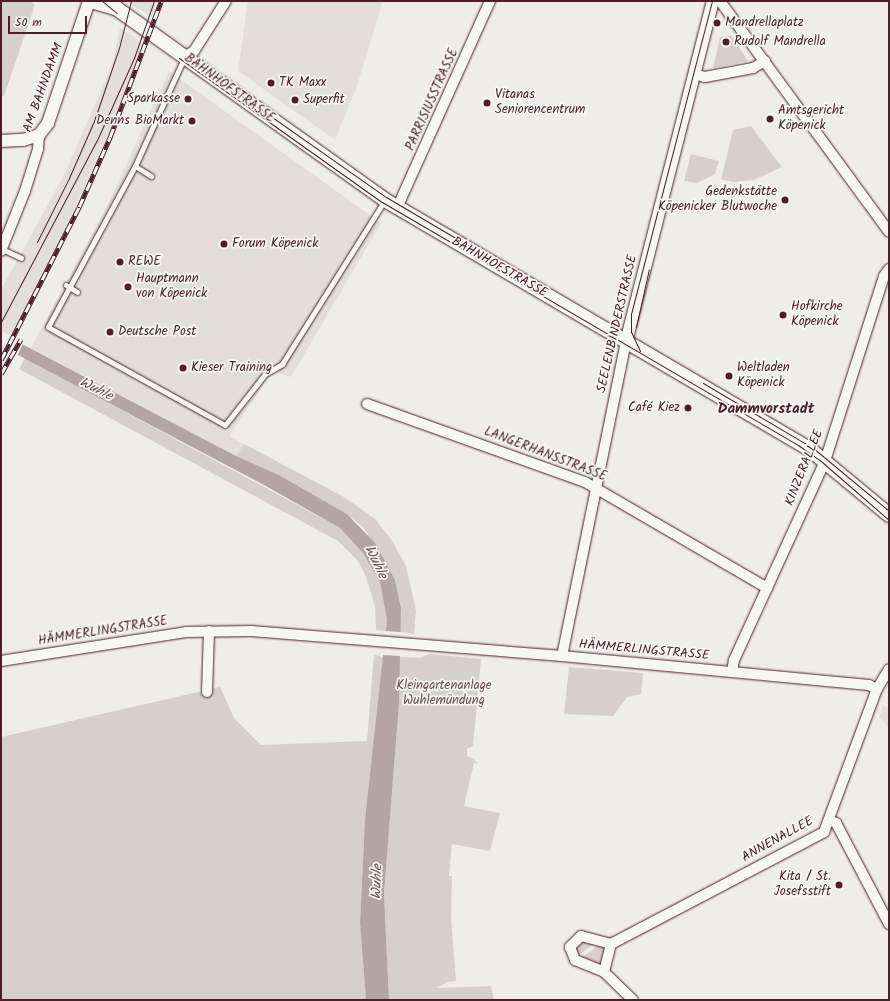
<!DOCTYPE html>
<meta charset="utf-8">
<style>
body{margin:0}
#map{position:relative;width:890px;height:1001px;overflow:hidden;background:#efedea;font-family:Kalam,sans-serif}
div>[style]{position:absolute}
.built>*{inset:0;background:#e3dedc}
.green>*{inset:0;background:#d7cfce}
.water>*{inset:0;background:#b4a4a5}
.pier>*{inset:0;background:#efedea;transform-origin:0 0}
.roads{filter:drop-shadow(0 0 1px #4a1f2b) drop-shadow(0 0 1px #4a1f2b)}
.service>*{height:5px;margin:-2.5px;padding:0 2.5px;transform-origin:2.5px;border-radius:2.5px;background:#f6f6f2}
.minor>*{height:10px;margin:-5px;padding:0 5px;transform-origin:5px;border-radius:5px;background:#f6f6f2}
.tertiary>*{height:12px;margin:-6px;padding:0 6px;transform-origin:6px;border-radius:6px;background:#f6f6f2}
.secondary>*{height:14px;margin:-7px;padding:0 7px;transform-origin:7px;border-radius:7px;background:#f6f6f2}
.tram>*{height:1px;margin:-0.5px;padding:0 0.5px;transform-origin:0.5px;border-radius:0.5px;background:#4a1f2b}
.rail>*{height:4.5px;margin-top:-2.25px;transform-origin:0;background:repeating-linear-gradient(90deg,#f6f6f2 0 9px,#4a1f2b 0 18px);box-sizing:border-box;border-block:1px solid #4a1f2b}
.dots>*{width:11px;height:11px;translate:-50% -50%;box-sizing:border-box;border:2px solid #f6f6f2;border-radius:50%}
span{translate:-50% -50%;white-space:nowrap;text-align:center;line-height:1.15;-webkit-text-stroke:3.5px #f6f6f2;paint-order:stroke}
.poi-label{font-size:13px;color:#4a1f2b}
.left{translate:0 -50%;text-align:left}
.right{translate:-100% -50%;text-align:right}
.street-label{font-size:13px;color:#4a1f2b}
.park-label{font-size:13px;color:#6d4b54}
.water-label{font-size:14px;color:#6f4e56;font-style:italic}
.quarter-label{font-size:15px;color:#4a1f2b;font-weight:700}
.frame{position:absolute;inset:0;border:2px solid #4a1f2b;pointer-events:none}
.scale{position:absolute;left:8px;top:16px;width:79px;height:18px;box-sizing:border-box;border:2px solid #4a1f2b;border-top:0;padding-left:5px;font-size:12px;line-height:14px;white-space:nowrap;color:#4a1f2b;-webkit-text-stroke:3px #f6f6f2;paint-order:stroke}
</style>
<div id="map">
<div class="built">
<i style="clip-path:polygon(125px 1px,157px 1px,152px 17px)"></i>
<i style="clip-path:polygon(248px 1px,383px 1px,357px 86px,335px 140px,238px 71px)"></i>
<i style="clip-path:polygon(120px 28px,143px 44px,107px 136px,67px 225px,11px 338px,1px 333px,1px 290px,65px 173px,112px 65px)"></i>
<i style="clip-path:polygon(169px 71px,381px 223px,291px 377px,273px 371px,229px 436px,244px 444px,236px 456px,31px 348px,110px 200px)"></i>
<i style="clip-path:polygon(883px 705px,889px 709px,889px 727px,879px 717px)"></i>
</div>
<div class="green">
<i style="clip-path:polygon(1px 1px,31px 1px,35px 5px,4px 96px,1px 96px)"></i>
<i style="clip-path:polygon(731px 35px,748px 61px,713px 68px,720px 37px)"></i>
<i style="clip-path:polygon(751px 126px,782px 167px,754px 180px,733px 182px,721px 179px,733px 130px)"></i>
<i style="clip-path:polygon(691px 154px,719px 161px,715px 174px,697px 183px,684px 181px)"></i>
<i style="clip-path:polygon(25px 358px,340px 528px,363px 553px,380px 582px,387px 620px,386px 631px,376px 630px,375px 606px,365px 574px,357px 560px,338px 541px,19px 369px)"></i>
<i style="clip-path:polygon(244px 444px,344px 497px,375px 519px,391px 539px,406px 566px,416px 611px,414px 634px,400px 632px,401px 608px,395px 580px,364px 528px,347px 514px,279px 475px,236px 456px)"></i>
<i style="clip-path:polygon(374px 654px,384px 658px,365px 819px,360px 923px,366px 1000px,1px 1000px,1px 737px,220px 687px,234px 718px,261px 745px,367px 741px)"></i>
<i style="clip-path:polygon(430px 654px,481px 659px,473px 746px,467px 749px,467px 756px,474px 759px,478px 764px,474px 763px,464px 806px,500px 813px,490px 851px,452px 844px,449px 876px,452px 876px,451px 916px,456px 981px,447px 982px,437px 988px,491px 986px,494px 1000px,389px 1000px,384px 893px,399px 704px,398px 657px,420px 658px)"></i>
<i style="clip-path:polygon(569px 667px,643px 673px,641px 694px,627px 697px,613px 716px,564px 714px)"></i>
<i style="clip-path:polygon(583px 941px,593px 945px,577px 956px,575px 946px)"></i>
<i style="clip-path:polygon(598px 946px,606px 949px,602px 965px,581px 958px)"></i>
</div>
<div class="water">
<i style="clip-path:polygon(1px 333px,236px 456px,279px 475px,347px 514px,375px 543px,395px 580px,401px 608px,399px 704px,384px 893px,389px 1000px,366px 1000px,360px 923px,365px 819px,387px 620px,380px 582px,363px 553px,340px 528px,264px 485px,1px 346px)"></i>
</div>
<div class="pier">
<i style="clip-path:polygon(1px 331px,24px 342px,17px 356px,1px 349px)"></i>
<i style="left:384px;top:631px;width:18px;height:24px;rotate:3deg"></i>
</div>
<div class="roads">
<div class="service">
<i style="left:184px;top:58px;width:119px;rotate:114.4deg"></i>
<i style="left:135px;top:166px;width:183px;rotate:118.4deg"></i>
<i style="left:48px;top:327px;width:202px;rotate:29deg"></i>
<i style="left:225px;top:425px;width:65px;rotate:-51.9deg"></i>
<i style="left:265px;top:374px;width:20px;rotate:-30deg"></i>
<i style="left:282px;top:364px;width:194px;rotate:-57.9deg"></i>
<i style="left:135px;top:166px;width:19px;rotate:32deg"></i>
<i style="left:2px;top:249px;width:21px;rotate:25deg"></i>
<i style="left:66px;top:285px;width:13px;rotate:32deg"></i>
</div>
<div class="minor">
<i style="left:720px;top:1px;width:286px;rotate:53.8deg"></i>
<i style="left:184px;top:57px;width:12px;rotate:-31deg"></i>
<i style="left:194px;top:51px;width:59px;rotate:-57.4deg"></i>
<i style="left:695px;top:74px;width:10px;rotate:17deg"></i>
<i style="left:705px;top:77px;width:49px;rotate:-10.6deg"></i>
<i style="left:753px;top:68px;width:14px;rotate:-30deg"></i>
<i style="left:397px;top:208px;width:227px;rotate:-65.8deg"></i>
<i style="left:1px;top:251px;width:65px;rotate:-68.2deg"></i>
<i style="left:25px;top:191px;width:44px;rotate:-72.8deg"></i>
<i style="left:38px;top:149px;width:14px;rotate:-86deg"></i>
<i style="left:367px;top:404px;width:232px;rotate:19.7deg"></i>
<i style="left:585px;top:482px;width:211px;rotate:30.2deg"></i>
<i style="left:562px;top:656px;width:320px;rotate:-78.5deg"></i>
<i style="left:1px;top:661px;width:187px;rotate:-8.9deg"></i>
<i style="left:186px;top:632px;width:65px;rotate:-0.9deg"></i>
<i style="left:251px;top:631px;width:312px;rotate:4.6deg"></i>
<i style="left:562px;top:656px;width:308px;rotate:5.4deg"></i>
<i style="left:869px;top:685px;width:9px;rotate:27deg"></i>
<i style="left:732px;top:672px;width:12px;rotate:-81deg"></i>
<i style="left:734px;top:660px;width:219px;rotate:-65.4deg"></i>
<i style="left:825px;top:461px;width:194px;rotate:-72.3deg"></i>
<i style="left:884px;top:276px;width:9px;rotate:-54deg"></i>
<i style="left:207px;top:692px;width:61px;rotate:-88.1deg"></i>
<i style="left:829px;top:820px;width:8px;rotate:23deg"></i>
<i style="left:836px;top:823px;width:114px;rotate:62.3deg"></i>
<i style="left:611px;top:944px;width:241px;rotate:-27.7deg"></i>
<i style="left:824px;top:832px;width:153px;rotate:-69.7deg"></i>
<i style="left:877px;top:689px;width:23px;rotate:-59deg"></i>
<i style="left:611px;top:944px;width:31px;rotate:-165deg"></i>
<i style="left:581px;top:936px;width:16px;rotate:135deg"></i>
<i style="left:570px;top:947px;width:14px;rotate:69deg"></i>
<i style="left:575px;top:960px;width:31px;rotate:22deg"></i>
<i style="left:604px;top:972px;width:40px;rotate:44deg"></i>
<i style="left:604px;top:972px;width:29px;rotate:-76deg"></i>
</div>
<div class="tertiary">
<i style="left:1px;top:141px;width:22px;rotate:-3deg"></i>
<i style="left:23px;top:140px;width:17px;rotate:-17deg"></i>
<i style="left:39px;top:135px;width:15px;rotate:-53deg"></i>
<i style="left:48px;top:123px;width:129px;rotate:-71.4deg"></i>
<i style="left:626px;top:342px;width:352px;rotate:-75.7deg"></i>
</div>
<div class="secondary">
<i style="left:91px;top:1px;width:26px;rotate:16deg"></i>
<i style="left:109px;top:1px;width:10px;rotate:45deg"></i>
<i style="left:116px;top:8px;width:330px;rotate:35.5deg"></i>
<i style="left:385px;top:200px;width:495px;rotate:30.4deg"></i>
<i style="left:812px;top:451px;width:100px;rotate:39.7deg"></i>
</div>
</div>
<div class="tram">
<i style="left:102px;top:1px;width:19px;rotate:39deg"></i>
<i style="left:179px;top:58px;width:249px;rotate:35.4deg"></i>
<i style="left:382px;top:202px;width:482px;rotate:30.3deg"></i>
<i style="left:798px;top:445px;width:29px;rotate:35deg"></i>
<i style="left:822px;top:462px;width:89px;rotate:40.9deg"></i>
<i style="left:188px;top:58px;width:242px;rotate:35.1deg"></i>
<i style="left:386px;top:197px;width:130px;rotate:30.5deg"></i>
<i style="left:37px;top:242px;width:72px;rotate:-63.4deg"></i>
<i style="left:69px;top:178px;width:62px;rotate:-66.3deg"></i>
<i style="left:94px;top:121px;width:77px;rotate:-71.1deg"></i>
<i style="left:119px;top:48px;width:49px;rotate:-75.7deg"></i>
<i style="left:1px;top:322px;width:208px;rotate:-62.2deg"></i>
<i style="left:98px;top:138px;width:88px;rotate:-65.8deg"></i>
<i style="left:134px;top:58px;width:60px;rotate:-70.7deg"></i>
<i style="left:636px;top:327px;width:59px;rotate:-77.4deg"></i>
<i style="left:640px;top:351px;width:21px;rotate:-115deg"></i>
<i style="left:631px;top:332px;width:18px;rotate:-90deg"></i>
<i style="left:631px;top:314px;width:323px;rotate:-75.5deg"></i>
<i style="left:703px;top:383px;width:128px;rotate:30.6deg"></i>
<i style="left:813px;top:448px;width:99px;rotate:39.7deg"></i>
</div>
<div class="rail">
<i style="left:1px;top:360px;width:172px;rotate:-63deg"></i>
<i style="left:79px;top:207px;width:77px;rotate:-66.1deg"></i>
<i style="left:110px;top:137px;width:145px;rotate:-69.4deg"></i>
<i style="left:1px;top:374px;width:40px;rotate:-60.3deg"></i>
</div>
<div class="dots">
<i style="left:717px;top:23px;background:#4a1f2b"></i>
<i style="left:726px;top:42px;background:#4a1f2b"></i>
<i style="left:271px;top:83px;background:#4a1f2b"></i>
<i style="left:188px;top:99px;background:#4a1f2b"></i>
<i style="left:295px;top:100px;background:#4a1f2b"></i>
<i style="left:487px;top:103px;background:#4a1f2b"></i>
<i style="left:770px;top:119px;background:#4a1f2b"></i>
<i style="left:192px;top:121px;background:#4a1f2b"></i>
<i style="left:785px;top:200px;background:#4a1f2b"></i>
<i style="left:224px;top:244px;background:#4a1f2b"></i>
<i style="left:120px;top:262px;background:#4a1f2b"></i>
<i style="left:128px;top:287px;background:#4a1f2b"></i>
<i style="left:783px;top:315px;background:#4a1f2b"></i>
<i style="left:110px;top:332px;background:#4a1f2b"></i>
<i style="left:183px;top:368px;background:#4a1f2b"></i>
<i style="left:729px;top:376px;background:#4a1f2b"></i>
<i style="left:688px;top:408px;background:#4a1f2b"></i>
<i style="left:839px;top:885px;background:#4a1f2b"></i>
</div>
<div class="poi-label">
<span class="left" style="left:725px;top:23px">Mandrellaplatz</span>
<span class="left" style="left:734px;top:42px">Rudolf Mandrella</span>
<span class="left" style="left:279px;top:83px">TK Maxx</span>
<span class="left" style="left:495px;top:103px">Vitanas<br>Seniorencentrum</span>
<span class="right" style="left:180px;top:99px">Sparkasse</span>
<span class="left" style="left:303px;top:100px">Superfit</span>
<span class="left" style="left:778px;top:119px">Amtsgericht<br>Köpenick</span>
<span class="right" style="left:184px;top:121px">Denns BioMarkt</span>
<span class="right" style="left:777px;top:200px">Gedenkstätte<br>Köpenicker Blutwoche</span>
<span class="left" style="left:232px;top:244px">Forum Köpenick</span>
<span class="left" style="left:128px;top:262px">REWE</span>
<span class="left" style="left:136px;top:287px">Hauptmann<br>von Köpenick</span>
<span class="left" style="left:791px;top:315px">Hofkirche<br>Köpenick</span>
<span class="left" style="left:118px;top:332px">Deutsche Post</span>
<span class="left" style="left:191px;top:368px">Kieser Training</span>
<span class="left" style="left:737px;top:376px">Weltladen<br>Köpenick</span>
<span class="right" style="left:680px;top:408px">Café Kiez</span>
<span class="right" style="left:831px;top:885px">Kita / St.<br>Josefsstift</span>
</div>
<div class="street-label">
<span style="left:44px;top:88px;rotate:-70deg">AM BAHNDAMM</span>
<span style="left:229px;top:89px;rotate:36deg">BAHNHOFSTRASSE</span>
<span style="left:433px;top:100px;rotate:-66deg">PARRISIUSSTRASSE</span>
<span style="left:499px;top:268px;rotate:30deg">BAHNHOFSTRASSE</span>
<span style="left:618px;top:324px;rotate:-77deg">SEELENBINDERSTRASSE</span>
<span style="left:545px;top:455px;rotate:21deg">LANGERHANSSTRASSE</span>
<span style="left:805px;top:468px;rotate:-68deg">KINZERALLEE</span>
<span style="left:103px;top:632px;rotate:-9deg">HÄMMERLINGSTRASSE</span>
<span style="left:644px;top:651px;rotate:5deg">HÄMMERLINGSTRASSE</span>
<span style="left:778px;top:840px;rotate:-29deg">ANNENALLEE</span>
</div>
<div class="park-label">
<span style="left:444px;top:694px">Kleingartenanlage<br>Wuhlemündung</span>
</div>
<div class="water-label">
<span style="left:96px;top:389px;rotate:27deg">Wuhle</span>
<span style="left:376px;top:562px;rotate:64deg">Wuhle</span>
<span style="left:377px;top:882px;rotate:-88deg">Wuhle</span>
</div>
<div class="quarter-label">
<span style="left:766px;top:410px">Dammvorstadt</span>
</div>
<div class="frame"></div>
<div class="scale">50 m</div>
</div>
